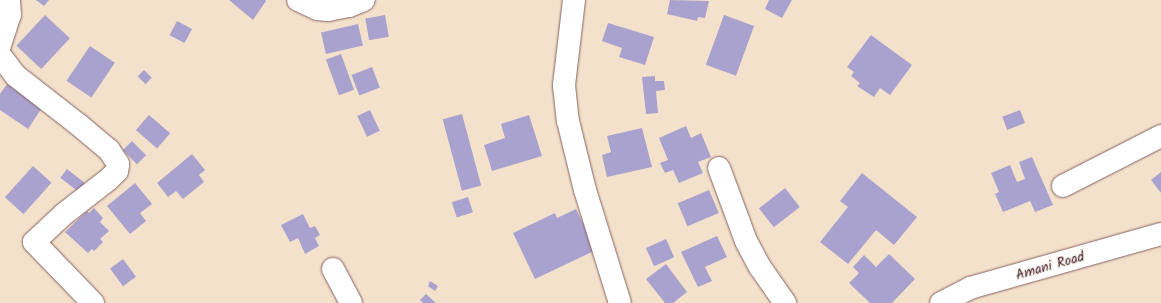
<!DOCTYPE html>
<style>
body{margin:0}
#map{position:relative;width:1161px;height:303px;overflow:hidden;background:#f4e1cb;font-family:Kalam,sans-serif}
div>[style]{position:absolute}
.building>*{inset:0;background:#aaa2ce;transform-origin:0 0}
.roads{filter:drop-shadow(0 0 1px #866363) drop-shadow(0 0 1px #866363)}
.minor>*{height:22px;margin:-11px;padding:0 11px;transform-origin:11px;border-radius:11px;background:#fff}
span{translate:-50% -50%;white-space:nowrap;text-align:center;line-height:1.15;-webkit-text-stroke:3px #f6f6f2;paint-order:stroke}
.street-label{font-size:14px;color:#4a1f2b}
</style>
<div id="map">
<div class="building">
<i style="clip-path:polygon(36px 0,49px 0,44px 6px)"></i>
<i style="clip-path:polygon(229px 0,265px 0,266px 1px,253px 20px)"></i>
<i style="clip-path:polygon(670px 0,709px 1px,705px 18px,698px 17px,697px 21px,667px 14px)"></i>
<i style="clip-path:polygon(769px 0,792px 0,782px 18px,765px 9px)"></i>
<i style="left:45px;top:15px;width:34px;height:42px;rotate:43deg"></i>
<i style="left:385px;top:15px;width:22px;height:20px;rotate:80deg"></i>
<i style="left:724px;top:15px;width:32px;height:53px;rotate:20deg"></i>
<i style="left:177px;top:21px;width:17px;height:16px;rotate:28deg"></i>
<i style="clip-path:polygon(608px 23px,654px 37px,645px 65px,619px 57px,622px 48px,602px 41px)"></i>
<i style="left:358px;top:24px;width:22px;height:38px;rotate:77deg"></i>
<i style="clip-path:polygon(871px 35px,912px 65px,890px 95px,880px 88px,874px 97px,857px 86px,860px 83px,851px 76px,854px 72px,847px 67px)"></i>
<i style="left:90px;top:46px;width:30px;height:42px;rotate:34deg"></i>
<i style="left:341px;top:54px;width:38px;height:16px;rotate:70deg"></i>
<i style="left:372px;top:67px;width:22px;height:22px;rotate:69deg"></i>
<i style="left:144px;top:70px;width:11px;height:9px;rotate:45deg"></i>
<i style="clip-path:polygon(655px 76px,655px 81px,664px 81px,665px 90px,656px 91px,658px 113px,646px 114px,642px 77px)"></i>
<i style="clip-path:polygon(10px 80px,45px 103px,28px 129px,0 110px,0 94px)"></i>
<i style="left:370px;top:110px;width:23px;height:14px;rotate:65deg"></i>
<i style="left:1020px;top:110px;width:14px;height:19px;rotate:69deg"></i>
<i style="left:462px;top:114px;width:74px;height:20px;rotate:75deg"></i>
<i style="left:149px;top:115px;width:28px;height:20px;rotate:41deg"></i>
<i style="clip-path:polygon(529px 115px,542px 156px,492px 171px,484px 145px,505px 138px,501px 124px)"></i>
<i style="clip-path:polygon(686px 126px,691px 138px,701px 133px,711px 157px,698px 162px,703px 173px,679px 183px,673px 170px,665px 173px,660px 163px,668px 160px,659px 138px)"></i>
<i style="clip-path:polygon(642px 128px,652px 167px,607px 177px,602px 155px,611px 152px,607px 136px)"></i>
<i style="left:132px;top:141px;width:20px;height:13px;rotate:45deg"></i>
<i style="clip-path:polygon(192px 154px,205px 170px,199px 175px,204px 182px,183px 199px,176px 191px,168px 197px,157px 183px)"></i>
<i style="clip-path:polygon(1032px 157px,1053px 205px,1035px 212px,1030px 201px,1003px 212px,995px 194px,999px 192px,991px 173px,1010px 165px,1017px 182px,1025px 179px,1019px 162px)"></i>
<i style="left:33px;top:166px;width:25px;height:42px;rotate:42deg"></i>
<i style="left:67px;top:169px;width:23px;height:11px;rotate:38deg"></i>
<i style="clip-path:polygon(1161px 172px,1161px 193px,1151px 180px)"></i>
<i style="clip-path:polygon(862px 173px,917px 217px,894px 245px,876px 230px,848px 264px,820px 242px,848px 207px,840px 201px)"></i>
<i style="clip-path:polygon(135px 183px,152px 204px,140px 213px,146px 221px,130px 234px,107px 206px)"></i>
<i style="left:785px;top:188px;width:24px;height:33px;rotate:52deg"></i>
<i style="left:709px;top:190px;width:25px;height:34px;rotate:67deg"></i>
<i style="left:468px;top:197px;width:16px;height:17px;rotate:72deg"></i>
<i style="clip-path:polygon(94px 208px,103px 218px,100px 222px,109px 231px,100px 239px,103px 242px,94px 251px,92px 249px,88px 253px,65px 232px,87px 211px,89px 213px)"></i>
<i style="clip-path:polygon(576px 209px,596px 250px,535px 279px,513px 233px,555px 213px,557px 218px)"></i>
<i style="clip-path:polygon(303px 214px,310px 228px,315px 226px,320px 235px,315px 238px,319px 246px,305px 254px,298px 238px,290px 242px,281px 225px)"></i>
<i style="clip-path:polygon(717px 236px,727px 257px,705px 267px,712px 281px,698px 287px,681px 252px)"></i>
<i style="left:666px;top:239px;width:20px;height:22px;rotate:66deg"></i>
<i style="clip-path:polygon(889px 254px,915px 279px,892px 303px,870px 303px,849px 283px,859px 273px,853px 267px,864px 255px,876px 267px)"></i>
<i style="left:123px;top:259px;width:22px;height:16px;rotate:54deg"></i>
<i style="clip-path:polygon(666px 264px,687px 292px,673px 303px,665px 303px,646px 279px)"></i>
<i style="clip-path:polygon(430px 281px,438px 286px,435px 291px,428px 286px)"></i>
<i style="clip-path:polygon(426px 294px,436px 303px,423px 303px,420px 300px)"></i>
</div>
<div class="roads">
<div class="minor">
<i style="left:298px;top:0;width:21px;rotate:25deg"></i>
<i style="left:317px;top:9px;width:11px;rotate:5deg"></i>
<i style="left:328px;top:10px;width:21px;rotate:-11deg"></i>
<i style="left:349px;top:6px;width:16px;rotate:-22deg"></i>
<i style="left:574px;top:0;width:86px;rotate:96.7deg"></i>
<i style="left:564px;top:85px;width:36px;rotate:84deg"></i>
<i style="left:568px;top:121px;width:71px;rotate:76.2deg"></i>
<i style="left:585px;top:190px;width:118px;rotate:72.8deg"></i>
<i style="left:0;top:45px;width:32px;rotate:-72deg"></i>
<i style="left:10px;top:15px;width:15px;rotate:-94deg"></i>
<i style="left:0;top:55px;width:26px;rotate:53deg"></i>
<i style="left:16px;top:76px;width:80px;rotate:37.9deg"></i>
<i style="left:79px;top:125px;width:39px;rotate:40deg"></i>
<i style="left:109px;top:150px;width:17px;rotate:57deg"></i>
<i style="left:118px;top:164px;width:7px;rotate:98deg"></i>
<i style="left:117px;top:171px;width:11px;rotate:135deg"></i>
<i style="left:109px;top:179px;width:57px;rotate:142.1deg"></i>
<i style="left:64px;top:214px;width:41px;rotate:137deg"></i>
<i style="left:34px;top:242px;width:85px;rotate:46deg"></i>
<i style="left:719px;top:168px;width:78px;rotate:69.7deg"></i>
<i style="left:746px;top:241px;width:30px;rotate:62deg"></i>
<i style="left:760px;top:267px;width:44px;rotate:55.2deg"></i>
<i style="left:1063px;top:186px;width:110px;rotate:-27deg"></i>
<i style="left:333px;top:269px;width:38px;rotate:62deg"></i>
<i style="left:941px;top:303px;width:33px;rotate:-27deg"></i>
<i style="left:970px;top:288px;width:198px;rotate:-15.8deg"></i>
</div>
</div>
<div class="street-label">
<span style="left:1050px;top:266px;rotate:-16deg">Amani Road</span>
</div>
</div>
